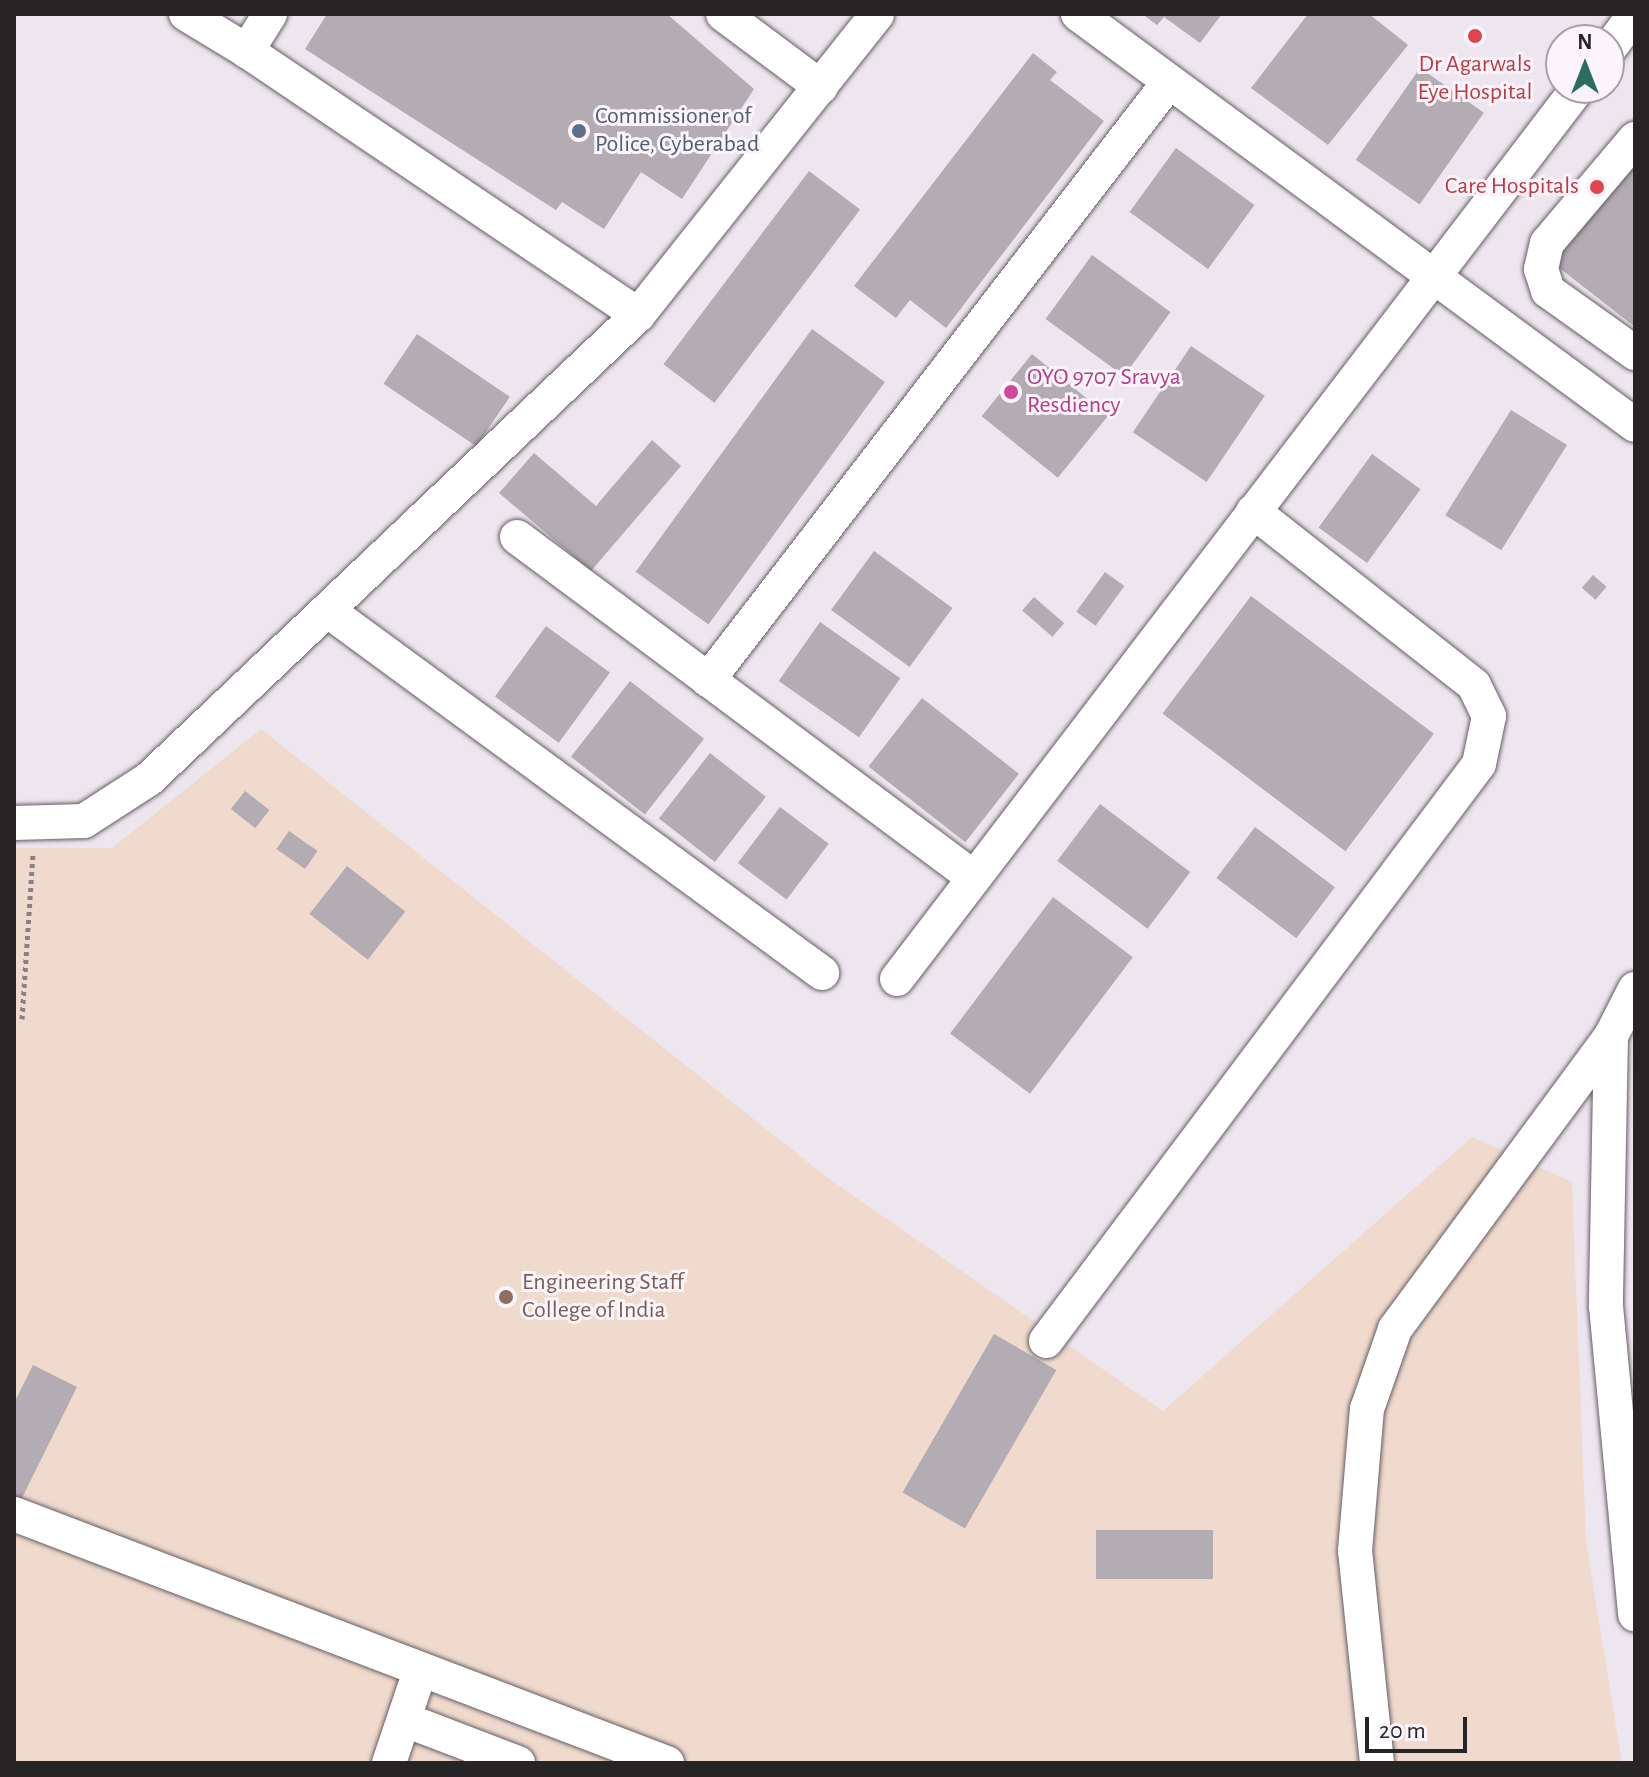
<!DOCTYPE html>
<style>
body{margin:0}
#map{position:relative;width:1649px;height:1777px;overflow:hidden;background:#eee6ee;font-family:"Alegreya Sans",sans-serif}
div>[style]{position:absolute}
.education>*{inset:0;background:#f0dacd}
.building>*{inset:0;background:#b3acb3;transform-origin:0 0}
.path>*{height:5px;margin-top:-2.5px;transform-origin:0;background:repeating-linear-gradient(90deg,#888287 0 4px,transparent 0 8px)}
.roads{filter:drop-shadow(0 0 2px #655e65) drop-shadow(0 0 2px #655e65)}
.minor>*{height:34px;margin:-17px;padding:0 17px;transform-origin:17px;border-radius:17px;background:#fff}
.dots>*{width:22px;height:22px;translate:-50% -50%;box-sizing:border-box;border:4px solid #fbf4fb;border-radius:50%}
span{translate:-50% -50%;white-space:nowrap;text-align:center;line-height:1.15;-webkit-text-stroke:6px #fbf4fb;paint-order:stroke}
.health-label{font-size:24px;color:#be3a42}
.right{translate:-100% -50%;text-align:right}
.service-label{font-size:24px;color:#4e5e75}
.left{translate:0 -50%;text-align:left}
.hotel-label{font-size:24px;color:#b23c85}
.education-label{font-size:24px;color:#785e54}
.frame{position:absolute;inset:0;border:16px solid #272426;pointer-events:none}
.north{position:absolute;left:1545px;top:24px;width:80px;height:80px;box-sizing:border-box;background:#fbf4fb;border:2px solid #a6a1a6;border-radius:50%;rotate:0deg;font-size:22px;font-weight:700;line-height:32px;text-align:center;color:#272426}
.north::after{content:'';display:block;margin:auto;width:28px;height:36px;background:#296e61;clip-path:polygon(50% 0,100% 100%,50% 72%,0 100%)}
.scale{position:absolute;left:1365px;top:1717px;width:102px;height:36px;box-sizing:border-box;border:4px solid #272426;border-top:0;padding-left:10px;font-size:24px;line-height:28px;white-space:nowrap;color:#272426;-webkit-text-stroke:6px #fbf4fb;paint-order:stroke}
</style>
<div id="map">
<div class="education">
<i style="clip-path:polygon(261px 729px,828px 1178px,1163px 1411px,1472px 1137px,1572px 1182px,1586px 1541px,1622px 1763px,14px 1763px,14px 848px,112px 848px)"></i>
</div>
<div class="building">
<i style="clip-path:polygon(327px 14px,667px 14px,754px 89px,682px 199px,641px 172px,604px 229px,562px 202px,556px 210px,305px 49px)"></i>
<i style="clip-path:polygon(1142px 14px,1222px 14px,1200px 43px,1164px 17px,1157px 25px)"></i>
<i style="clip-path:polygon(1308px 14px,1369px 14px,1408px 45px,1328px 145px,1251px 88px)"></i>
<i style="clip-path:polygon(1033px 53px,1057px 72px,1050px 80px,1104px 121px,946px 328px,910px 300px,896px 318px,854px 286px)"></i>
<i style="left:1420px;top:68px;width:78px;height:112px;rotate:35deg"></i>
<i style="left:1176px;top:148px;width:97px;height:79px;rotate:36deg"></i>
<i style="clip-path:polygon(1635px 157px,1635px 327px,1553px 263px)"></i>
<i style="left:809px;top:171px;width:64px;height:242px;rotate:37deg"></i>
<i style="left:1092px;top:255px;width:97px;height:79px;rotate:36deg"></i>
<i style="left:812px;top:329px;width:90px;height:300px;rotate:36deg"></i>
<i style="left:417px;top:334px;width:112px;height:60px;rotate:34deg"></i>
<i style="left:1191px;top:346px;width:89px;height:104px;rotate:34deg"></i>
<i style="left:1032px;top:354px;width:98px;height:80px;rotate:39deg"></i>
<i style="left:1511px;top:410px;width:66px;height:124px;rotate:32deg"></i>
<i style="clip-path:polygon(652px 440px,681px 466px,591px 571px,499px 493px,534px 453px,596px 506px)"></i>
<i style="left:1372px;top:454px;width:60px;height:91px;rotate:36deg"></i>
<i style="left:874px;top:551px;width:97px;height:73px;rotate:36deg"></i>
<i style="left:1105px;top:572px;width:24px;height:49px;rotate:36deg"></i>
<i style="left:1593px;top:575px;width:18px;height:17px;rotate:41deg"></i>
<i style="left:1251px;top:596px;width:229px;height:147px;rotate:37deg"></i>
<i style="left:1034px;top:597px;width:40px;height:18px;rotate:41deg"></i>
<i style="left:820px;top:622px;width:98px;height:72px;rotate:35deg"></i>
<i style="left:546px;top:626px;width:79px;height:87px;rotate:36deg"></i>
<i style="left:630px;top:681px;width:94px;height:96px;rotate:38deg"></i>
<i style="left:922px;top:698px;width:123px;height:87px;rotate:38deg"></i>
<i style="left:710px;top:753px;width:71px;height:83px;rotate:38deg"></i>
<i style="left:245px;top:791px;width:31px;height:23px;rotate:38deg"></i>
<i style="left:1100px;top:804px;width:113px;height:71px;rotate:37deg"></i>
<i style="left:780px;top:807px;width:61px;height:70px;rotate:37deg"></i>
<i style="left:1255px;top:827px;width:100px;height:64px;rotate:37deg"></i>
<i style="left:289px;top:831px;width:35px;height:22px;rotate:35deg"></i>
<i style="left:347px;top:866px;width:74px;height:61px;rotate:38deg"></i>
<i style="left:1053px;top:897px;width:100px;height:171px;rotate:37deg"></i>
<i style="left:994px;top:1334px;width:72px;height:183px;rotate:30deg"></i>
<i style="clip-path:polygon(33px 1365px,77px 1387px,21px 1500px,14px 1496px,14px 1403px)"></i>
<i style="left:1213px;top:1530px;width:49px;height:117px;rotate:90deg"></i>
</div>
<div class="path">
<i style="left:22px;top:1019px;width:164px;rotate:-86.2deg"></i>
</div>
<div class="roads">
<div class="minor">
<i style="left:186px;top:14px;width:71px;rotate:31.2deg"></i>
<i style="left:270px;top:14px;width:44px;rotate:121.9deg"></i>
<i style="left:247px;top:51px;width:472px;rotate:34deg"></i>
<i style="left:723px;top:14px;width:122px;rotate:36.7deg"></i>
<i style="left:1078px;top:14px;width:692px;rotate:36.42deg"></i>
<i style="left:1609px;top:49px;width:44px;rotate:-53.4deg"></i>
<i style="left:1635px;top:139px;width:136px;rotate:130.2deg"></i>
<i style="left:1547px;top:243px;width:27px;rotate:103deg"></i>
<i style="left:1541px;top:269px;width:23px;rotate:72deg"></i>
<i style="left:1548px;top:291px;width:107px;rotate:35.5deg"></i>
<i style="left:517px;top:537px;width:569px;rotate:36.71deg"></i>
<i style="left:327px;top:610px;width:614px;rotate:36.25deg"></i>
<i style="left:708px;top:680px;width:755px;rotate:-52.37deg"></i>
<i style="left:14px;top:823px;width:70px;rotate:-1.6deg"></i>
<i style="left:84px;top:821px;width:77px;rotate:-32.9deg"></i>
<i style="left:149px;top:779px;width:674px;rotate:-43.5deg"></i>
<i style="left:638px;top:315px;width:384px;rotate:-51.5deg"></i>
<i style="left:897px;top:979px;width:1121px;rotate:-52.61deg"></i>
<i style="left:1635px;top:989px;width:53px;rotate:117.1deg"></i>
<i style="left:1611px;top:1036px;width:270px;rotate:91.1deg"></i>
<i style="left:1606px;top:1306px;width:310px;rotate:84.6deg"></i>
<i style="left:1046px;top:1341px;width:721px;rotate:-53.11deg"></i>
<i style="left:1479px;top:764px;width:49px;rotate:-78.2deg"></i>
<i style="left:1489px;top:716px;width:34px;rotate:-116deg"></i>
<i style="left:1474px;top:685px;width:281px;rotate:-141.8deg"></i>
<i style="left:14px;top:1514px;width:699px;rotate:20.87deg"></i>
<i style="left:421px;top:1726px;width:104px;rotate:20.9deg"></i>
<i style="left:389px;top:1763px;width:97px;rotate:-71.4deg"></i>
<i style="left:1377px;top:1763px;width:213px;rotate:-95.9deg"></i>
<i style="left:1355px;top:1551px;width:143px;rotate:-85.2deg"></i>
<i style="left:1367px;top:1409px;width:85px;rotate:-70.7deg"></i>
<i style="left:1395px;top:1329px;width:364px;rotate:-53.6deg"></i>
</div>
</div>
<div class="dots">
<i style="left:1475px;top:36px;background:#e0444e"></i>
<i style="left:579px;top:131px;background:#5c6f8a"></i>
<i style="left:1597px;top:187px;background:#e0444e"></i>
<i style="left:1011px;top:392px;background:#d1479c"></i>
<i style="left:506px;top:1297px;background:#8d6e63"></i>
</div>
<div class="health-label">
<span style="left:1475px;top:79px">Dr Agarwals<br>Eye Hospital</span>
<span class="right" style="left:1579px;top:187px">Care Hospitals</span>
</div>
<div class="service-label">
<span class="left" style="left:595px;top:131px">Commissioner of<br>Police, Cyberabad</span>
</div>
<div class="hotel-label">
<span class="left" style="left:1027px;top:392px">OYO 9707 Sravya<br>Resdiency</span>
</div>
<div class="education-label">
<span class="left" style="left:522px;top:1297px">Engineering Staff<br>College of India</span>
</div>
<div class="frame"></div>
<div class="north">N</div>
<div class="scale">20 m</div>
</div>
